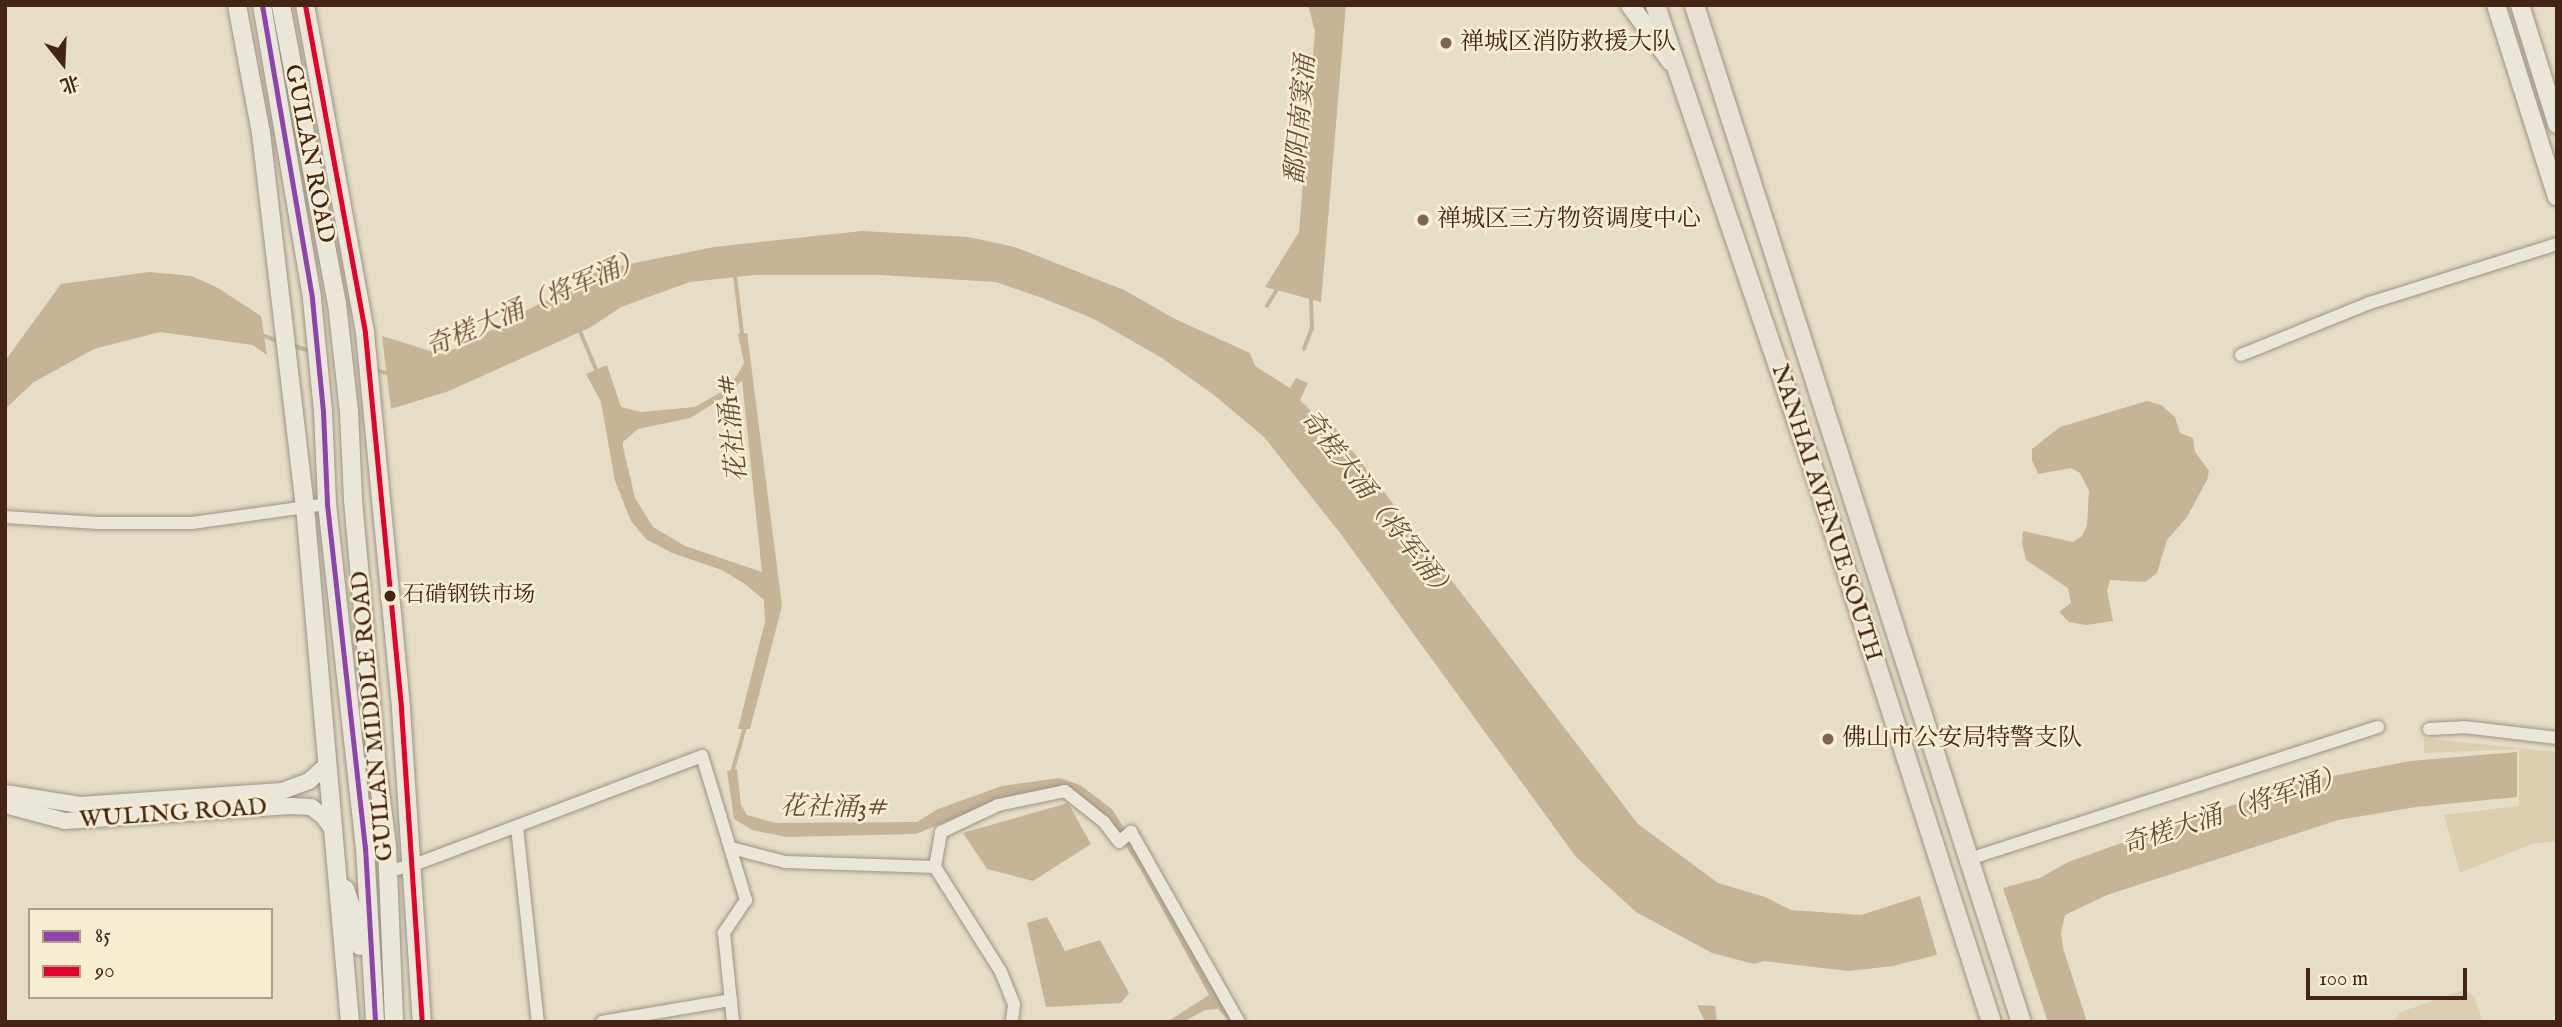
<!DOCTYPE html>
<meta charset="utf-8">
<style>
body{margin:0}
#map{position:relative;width:2562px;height:1027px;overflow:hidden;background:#e5ddc6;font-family:"IM FELL English","Noto Serif SC",serif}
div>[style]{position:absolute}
.green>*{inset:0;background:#dccfaf}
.water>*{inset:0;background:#c5b496}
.stream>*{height:3.5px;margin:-1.75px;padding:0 1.75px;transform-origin:1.75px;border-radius:1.75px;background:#c5b496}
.roads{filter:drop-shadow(0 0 2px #9c9384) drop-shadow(0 0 2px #9c9384)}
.minor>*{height:12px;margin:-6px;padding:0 6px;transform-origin:6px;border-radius:6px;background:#eae6da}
.tertiary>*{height:16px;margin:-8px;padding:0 8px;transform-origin:8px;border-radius:8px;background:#eae6da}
.secondary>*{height:18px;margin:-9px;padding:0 9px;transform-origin:9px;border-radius:9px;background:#eae6da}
.trunk>*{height:19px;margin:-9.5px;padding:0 9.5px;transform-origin:9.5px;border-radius:9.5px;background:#e6e1d4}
.bus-1>*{height:5px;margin:-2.5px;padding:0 2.5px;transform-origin:2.5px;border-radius:2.5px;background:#8e44ad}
.bus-2>*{height:5px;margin:-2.5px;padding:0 2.5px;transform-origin:2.5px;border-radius:2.5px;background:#e4002b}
.dots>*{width:19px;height:19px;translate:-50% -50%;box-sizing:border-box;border:4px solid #f7edd2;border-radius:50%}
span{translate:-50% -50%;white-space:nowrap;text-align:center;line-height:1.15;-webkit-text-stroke:5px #f7edd2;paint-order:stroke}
.bus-label{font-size:22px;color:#442415}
.left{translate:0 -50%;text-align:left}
.poi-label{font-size:24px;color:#442415}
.street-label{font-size:24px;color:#442415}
.water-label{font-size:26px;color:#664a35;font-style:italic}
.frame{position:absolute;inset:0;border:7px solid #442415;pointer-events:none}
.legend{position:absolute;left:28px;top:908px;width:245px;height:91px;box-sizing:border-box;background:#f7edd2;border:2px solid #af9d86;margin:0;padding:9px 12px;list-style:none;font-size:21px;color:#442415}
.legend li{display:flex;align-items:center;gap:14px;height:35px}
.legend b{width:35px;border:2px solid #af9d86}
.north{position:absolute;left:28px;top:28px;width:70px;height:70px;-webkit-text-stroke:5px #f7edd2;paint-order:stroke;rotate:162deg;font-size:19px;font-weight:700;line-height:28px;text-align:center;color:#442415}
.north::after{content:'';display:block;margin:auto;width:24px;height:32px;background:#442415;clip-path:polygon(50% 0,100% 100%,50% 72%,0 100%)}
.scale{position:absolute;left:2306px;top:968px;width:161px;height:32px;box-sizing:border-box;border:4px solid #442415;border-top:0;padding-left:9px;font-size:21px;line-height:24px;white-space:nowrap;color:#442415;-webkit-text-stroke:5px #f7edd2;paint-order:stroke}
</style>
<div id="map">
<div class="green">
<i style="clip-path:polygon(2424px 738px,2557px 752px,2557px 841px,2532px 844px,2460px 873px,2444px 815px,2519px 806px,2519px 749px,2424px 753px)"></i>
<i style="clip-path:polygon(2463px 990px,2474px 996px,2483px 1022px,2395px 1022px,2398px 1013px)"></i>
</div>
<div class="water">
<i style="clip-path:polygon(1308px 5px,1346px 5px,1321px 302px,1265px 287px,1299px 232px,1315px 31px)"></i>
<i style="clip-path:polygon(862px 231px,968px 237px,1015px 247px,1124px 290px,1175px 319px,1250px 353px,1255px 366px,1290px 388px,1296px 378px,1308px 383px,1300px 400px,1327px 427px,1335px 428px,1638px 824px,1718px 883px,1765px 897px,1791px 910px,1861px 915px,1920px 896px,1937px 955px,1893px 966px,1849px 971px,1764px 961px,1754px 964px,1712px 953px,1636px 912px,1576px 857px,1340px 533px,1264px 437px,1214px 395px,1162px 358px,1094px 319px,1045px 299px,996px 282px,880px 275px,754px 275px,690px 282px,621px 307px,591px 327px,449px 391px,391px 409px,382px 336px,437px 353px,459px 348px,600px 270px,714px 247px)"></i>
<i style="clip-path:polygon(149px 272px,192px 276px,218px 288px,261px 316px,267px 355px,253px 345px,160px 332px,94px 349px,34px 382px,5px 409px,5px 361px,61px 284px)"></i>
<i style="clip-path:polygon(evenodd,747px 333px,782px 606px,750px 729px,738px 729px,765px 622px,764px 600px,745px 584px,722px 570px,672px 553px,646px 539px,631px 521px,615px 481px,601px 402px,586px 374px,607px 365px,621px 407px,641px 412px,695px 407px,728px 388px,738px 374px,744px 363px,738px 334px,747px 333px,742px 380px,762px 572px,685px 546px,653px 527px,635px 498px,623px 447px,623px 442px,638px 429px,690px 418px,728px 395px,742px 380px)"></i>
<i style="clip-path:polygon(2147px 401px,2161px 405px,2175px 417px,2180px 433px,2193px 438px,2195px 452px,2209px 471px,2207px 480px,2187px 517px,2167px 540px,2157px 573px,2145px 582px,2110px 580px,2107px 590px,2113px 621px,2086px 625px,2069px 622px,2059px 612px,2071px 603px,2068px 588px,2026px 560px,2022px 543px,2023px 531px,2073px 542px,2082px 536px,2087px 525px,2089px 491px,2080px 473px,2071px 468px,2038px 474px,2032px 460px,2032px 449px,2060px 427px)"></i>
<i style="clip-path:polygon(2517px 752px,2517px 797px,2416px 807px,2338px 820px,2107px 895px,2065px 915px,2061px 933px,2063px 948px,2087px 1022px,2048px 1022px,2003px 888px,2040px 878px,2068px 862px,2187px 820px,2307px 781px,2410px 761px)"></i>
<i style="clip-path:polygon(737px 769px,741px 805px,747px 815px,776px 823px,917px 822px,938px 809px,1002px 786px,1059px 778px,1080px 785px,1112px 809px,1178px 912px,1236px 1022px,1230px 1022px,1218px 1009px,1205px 1010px,1183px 1022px,1167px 1022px,1209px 995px,1141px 870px,1110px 821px,1076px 794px,1043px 790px,1005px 797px,916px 834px,787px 837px,752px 830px,734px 819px,727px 771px)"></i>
<i style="clip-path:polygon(1068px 803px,1091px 844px,1033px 881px,987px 869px,963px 833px)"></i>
<i style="clip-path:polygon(1047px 917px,1065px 951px,1100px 940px,1129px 993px,1121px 1003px,1046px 1007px,1027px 923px)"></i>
<i style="clip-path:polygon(1697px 1005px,1715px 1006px,1717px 1022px,1705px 1022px)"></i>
</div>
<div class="stream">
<i style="left:735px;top:272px;width:66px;rotate:83.1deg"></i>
<i style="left:1267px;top:306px;width:21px;rotate:-59deg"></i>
<i style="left:579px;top:328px;width:49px;rotate:67.1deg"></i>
<i style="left:262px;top:335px;width:19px;rotate:21deg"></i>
<i style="left:291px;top:345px;width:21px;rotate:17deg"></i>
<i style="left:1304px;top:349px;width:22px;rotate:-69deg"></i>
<i style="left:1312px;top:328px;width:32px;rotate:-92deg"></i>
<i style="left:375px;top:370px;width:16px;rotate:14deg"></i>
<i style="left:732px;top:773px;width:48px;rotate:-74.2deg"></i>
</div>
<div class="roads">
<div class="minor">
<i style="left:2241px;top:355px;width:139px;rotate:-22deg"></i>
<i style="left:2370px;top:303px;width:196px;rotate:-17.5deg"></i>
<i style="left:5px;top:517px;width:93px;rotate:3.7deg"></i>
<i style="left:98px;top:523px;width:94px"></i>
<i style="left:192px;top:523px;width:136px;rotate:-8deg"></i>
<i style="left:2429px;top:729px;width:35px;rotate:-3deg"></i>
<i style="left:2464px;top:727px;width:94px;rotate:6.7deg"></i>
<i style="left:517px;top:827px;width:196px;rotate:83.9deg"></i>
<i style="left:731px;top:848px;width:56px;rotate:14.5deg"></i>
<i style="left:785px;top:862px;width:150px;rotate:1.9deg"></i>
<i style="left:935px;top:867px;width:124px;rotate:57.8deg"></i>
<i style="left:1001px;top:972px;width:35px;rotate:68deg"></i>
<i style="left:1014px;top:1005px;width:17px;rotate:97deg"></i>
<i style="left:1969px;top:859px;width:430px;rotate:-17.9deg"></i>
<i style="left:935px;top:867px;width:36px;rotate:-80deg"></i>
<i style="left:941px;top:832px;width:63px;rotate:-25.3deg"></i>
<i style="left:998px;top:805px;width:68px;rotate:-11.8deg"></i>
<i style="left:1065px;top:791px;width:50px;rotate:38.5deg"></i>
<i style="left:1104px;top:822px;width:25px;rotate:53deg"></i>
<i style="left:1119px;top:842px;width:16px;rotate:-40deg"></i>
<i style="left:1131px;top:832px;width:219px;rotate:60.4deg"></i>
<i style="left:387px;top:871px;width:25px;rotate:-12deg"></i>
<i style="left:411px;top:866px;width:311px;rotate:-20.7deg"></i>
<i style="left:702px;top:756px;width:151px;rotate:73deg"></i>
<i style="left:746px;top:900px;width:40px;rotate:124deg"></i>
<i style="left:724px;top:933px;width:89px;rotate:84.2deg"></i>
<i style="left:602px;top:1022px;width:131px;rotate:-9.7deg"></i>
</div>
<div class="tertiary">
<i style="left:5px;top:793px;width:76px;rotate:9.1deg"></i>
<i style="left:80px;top:805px;width:202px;rotate:-4deg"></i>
<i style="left:282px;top:791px;width:29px;rotate:-20deg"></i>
<i style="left:309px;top:781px;width:24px;rotate:-42deg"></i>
<i style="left:5px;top:805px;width:62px;rotate:14.9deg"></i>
<i style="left:65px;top:821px;width:226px;rotate:-3.8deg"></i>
<i style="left:291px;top:806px;width:20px;rotate:3deg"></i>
<i style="left:311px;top:807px;width:15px;rotate:37deg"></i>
<i style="left:323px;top:816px;width:17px;rotate:54deg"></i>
</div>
<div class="secondary">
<i style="left:237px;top:5px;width:130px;rotate:79.4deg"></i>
<i style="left:261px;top:133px;width:377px;rotate:83.3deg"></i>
<i style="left:305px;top:507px;width:517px;rotate:85.01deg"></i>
<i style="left:262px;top:5px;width:298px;rotate:80.3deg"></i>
<i style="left:312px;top:299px;width:113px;rotate:84.4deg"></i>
<i style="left:323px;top:411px;width:93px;rotate:87.5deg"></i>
<i style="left:327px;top:504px;width:345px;rotate:83.7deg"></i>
<i style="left:365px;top:847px;width:175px;rotate:86.7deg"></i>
<i style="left:281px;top:5px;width:303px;rotate:79.4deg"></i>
<i style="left:337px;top:303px;width:109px;rotate:83.7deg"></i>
<i style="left:349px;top:411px;width:89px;rotate:87.4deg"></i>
<i style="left:353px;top:500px;width:261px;rotate:84.9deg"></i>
<i style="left:376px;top:760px;width:87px;rotate:82.7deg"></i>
<i style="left:387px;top:846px;width:176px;rotate:87.7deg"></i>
<i style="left:305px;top:5px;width:333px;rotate:79.6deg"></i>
<i style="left:365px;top:333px;width:378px;rotate:84.5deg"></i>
<i style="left:401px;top:709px;width:314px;rotate:86.2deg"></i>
<i style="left:1630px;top:5px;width:70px;rotate:54.3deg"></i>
<i style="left:2496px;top:5px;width:201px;rotate:72.4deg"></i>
<i style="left:2520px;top:5px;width:125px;rotate:72.7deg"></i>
<i style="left:345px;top:889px;width:40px;rotate:71.1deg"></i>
<i style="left:358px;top:927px;width:19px;rotate:84deg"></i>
</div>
<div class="trunk">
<i style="left:1655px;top:5px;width:493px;rotate:71.2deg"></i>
<i style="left:1814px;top:472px;width:578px;rotate:72.16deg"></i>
<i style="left:1694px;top:5px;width:1068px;rotate:72.18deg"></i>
</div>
</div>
<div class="bus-1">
<i style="left:262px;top:5px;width:298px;rotate:80.3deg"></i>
<i style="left:312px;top:299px;width:113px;rotate:84.4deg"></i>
<i style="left:323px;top:411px;width:93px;rotate:87.5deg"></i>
<i style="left:327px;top:504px;width:345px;rotate:83.7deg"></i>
<i style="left:365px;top:847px;width:175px;rotate:86.7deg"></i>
</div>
<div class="bus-2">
<i style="left:305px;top:5px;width:333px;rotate:79.6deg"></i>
<i style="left:365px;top:333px;width:378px;rotate:84.5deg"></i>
<i style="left:401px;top:709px;width:314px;rotate:86.2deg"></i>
</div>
<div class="dots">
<i style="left:1446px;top:43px;background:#7c6553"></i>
<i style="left:1423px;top:220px;background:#7c6553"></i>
<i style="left:390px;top:596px;background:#442415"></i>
<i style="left:1828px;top:739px;background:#7c6553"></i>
</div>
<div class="bus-label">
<span class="left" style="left:403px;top:596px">石𬒔钢铁市场</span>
</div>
<div class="poi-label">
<span class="left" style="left:1460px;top:43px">禅城区消防救援大队</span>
<span class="left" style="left:1437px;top:220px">禅城区三方物资调度中心</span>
<span class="left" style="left:1842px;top:739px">佛山市公安局特警支队</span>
</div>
<div class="street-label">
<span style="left:309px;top:154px;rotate:79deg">GUILAN ROAD</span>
<span style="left:1826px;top:513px;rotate:72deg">NANHAI AVENUE SOUTH</span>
<span style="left:373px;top:716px;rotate:-95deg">GUILAN MIDDLE ROAD</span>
<span style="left:173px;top:814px;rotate:-4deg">WULING ROAD</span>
</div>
<div class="water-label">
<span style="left:1301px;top:120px;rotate:-85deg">鄱阳南窦涌</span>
<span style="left:535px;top:304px;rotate:-23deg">奇槎大涌（将军涌）</span>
<span style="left:733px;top:428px;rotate:-96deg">花社涌1#</span>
<span style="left:1377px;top:506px;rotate:52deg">奇槎大涌（将军涌）</span>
<span style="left:834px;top:808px;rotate:1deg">花社涌3#</span>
<span style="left:2234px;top:811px;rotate:-18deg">奇槎大涌（将军涌）</span>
</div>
<div class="frame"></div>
<ul class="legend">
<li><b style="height:9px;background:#8e44ad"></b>85</li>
<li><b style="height:9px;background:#e4002b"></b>90</li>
</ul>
<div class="north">北</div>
<div class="scale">100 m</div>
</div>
